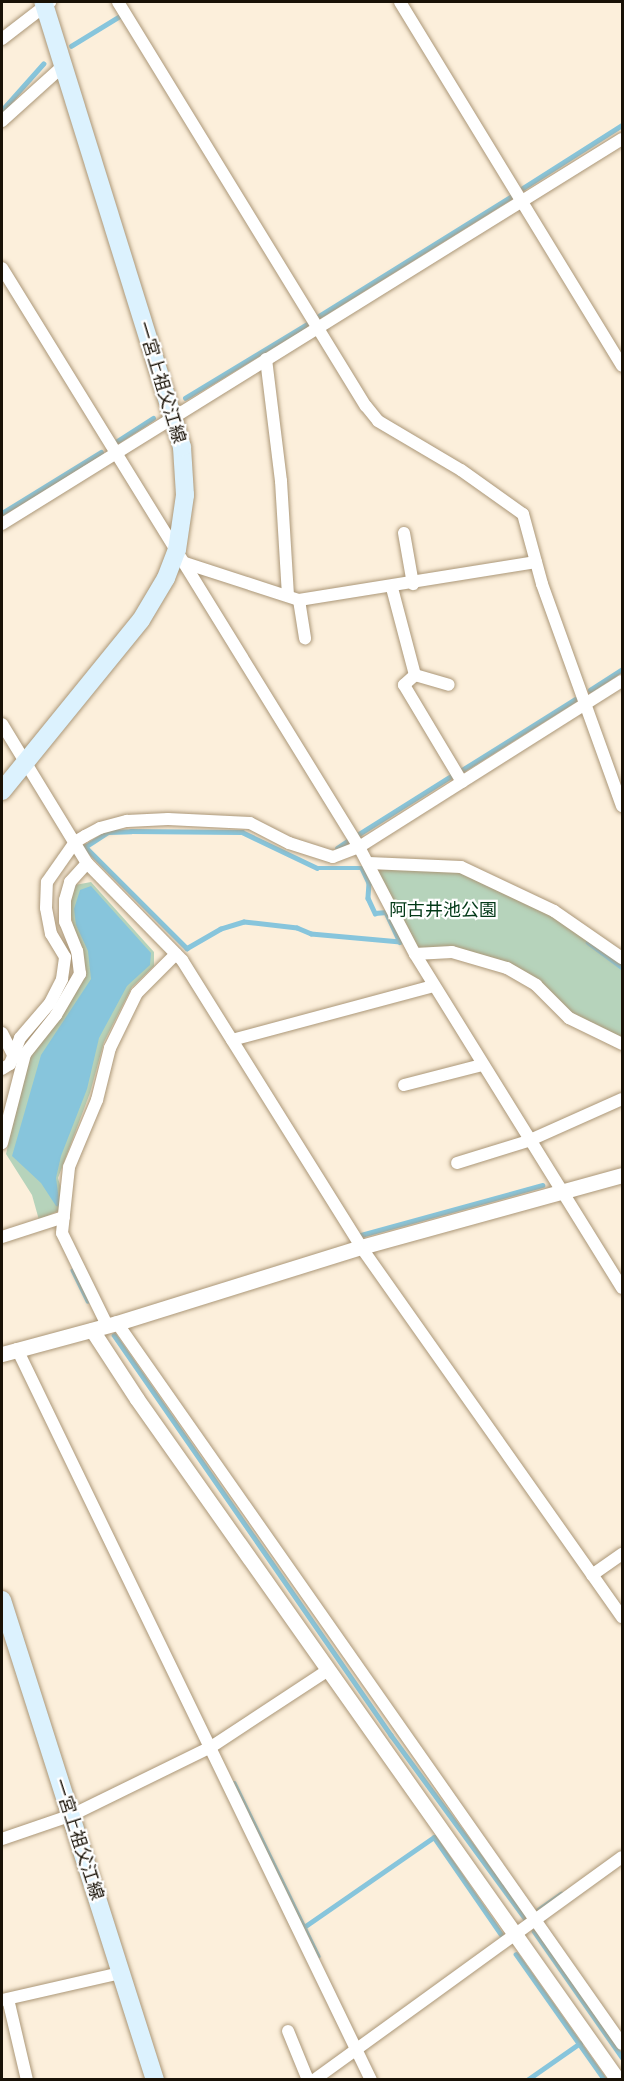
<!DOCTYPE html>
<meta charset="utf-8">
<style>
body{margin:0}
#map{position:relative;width:624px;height:2081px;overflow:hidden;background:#fcefdb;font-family:"Exo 2","Noto Sans JP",sans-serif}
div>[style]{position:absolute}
.green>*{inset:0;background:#b6d3bb}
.water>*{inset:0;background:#87c5dc}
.stream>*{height:4.5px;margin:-2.25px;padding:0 2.25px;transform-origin:2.25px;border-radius:2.25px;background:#87c5dc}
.roads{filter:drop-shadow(0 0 2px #ab9778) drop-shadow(0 0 2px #ab9778)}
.minor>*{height:12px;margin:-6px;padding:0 6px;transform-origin:6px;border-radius:6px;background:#fff}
.tertiary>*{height:15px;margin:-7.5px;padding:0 7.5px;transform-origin:7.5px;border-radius:7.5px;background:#fff}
.secondary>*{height:18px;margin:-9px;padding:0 9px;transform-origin:9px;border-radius:9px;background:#dcf2fe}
span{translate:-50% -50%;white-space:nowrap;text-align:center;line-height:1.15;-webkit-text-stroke:4.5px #fff;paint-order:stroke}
.street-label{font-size:18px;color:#181106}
.park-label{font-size:18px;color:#023917}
.frame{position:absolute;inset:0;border:3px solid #181106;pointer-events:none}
</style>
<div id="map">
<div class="green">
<i style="clip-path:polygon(369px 863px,445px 864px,523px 897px,622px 958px,622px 1044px,480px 957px,415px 954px)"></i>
<i style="clip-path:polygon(91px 882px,154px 952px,154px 966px,132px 987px,104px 1042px,90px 1093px,58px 1178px,64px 1199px,62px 1209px,39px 1220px,32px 1195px,6px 1154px,29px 1055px,61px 1018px,83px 975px,68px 900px,75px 885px)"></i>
</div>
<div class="water">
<i style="clip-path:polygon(91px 886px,151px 953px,150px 965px,127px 986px,99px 1038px,87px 1089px,61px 1156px,56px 1178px,60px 1207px,56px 1206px,41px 1183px,12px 1156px,41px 1055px,91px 979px,88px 951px,76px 925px,74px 909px,80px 890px)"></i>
</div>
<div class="stream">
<i style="left:71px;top:46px;width:57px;rotate:-31.5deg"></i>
<i style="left:2px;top:110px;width:62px;rotate:-48.3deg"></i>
<i style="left:523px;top:188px;width:117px;rotate:-32.5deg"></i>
<i style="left:319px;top:316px;width:225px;rotate:-31.9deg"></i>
<i style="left:185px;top:398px;width:143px;rotate:-31.2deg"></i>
<i style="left:116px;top:442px;width:44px;rotate:-33deg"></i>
<i style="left:2px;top:513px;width:116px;rotate:-31.6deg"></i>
<i style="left:590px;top:690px;width:38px;rotate:-33deg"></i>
<i style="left:462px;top:770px;width:133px;rotate:-32.1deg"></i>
<i style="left:131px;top:831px;width:111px;rotate:0.5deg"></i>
<i style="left:242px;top:832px;width:83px;rotate:25.6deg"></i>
<i style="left:317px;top:868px;width:45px"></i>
<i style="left:362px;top:868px;width:17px;rotate:65deg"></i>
<i style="left:369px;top:883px;width:15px;rotate:94deg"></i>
<i style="left:368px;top:898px;width:17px;rotate:65deg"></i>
<i style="left:375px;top:913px;width:11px;rotate:-5deg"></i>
<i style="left:386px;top:912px;width:33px;rotate:65deg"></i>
<i style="left:400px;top:942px;width:89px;rotate:-174.9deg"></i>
<i style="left:311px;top:934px;width:15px;rotate:-157deg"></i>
<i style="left:297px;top:928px;width:53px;rotate:-173.5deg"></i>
<i style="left:244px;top:922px;width:24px;rotate:163deg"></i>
<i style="left:221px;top:929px;width:39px;rotate:150deg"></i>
<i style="left:187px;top:949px;width:144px;rotate:-135deg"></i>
<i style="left:85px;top:847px;width:27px;rotate:-33deg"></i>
<i style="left:108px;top:832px;width:23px;rotate:-2deg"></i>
<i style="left:359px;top:834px;width:109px;rotate:-32.2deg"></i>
<i style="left:337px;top:848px;width:14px;rotate:-34deg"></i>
<i style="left:588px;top:942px;width:42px;rotate:36.3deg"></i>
<i style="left:361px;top:1235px;width:188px;rotate:-15.4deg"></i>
<i style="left:73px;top:1270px;width:34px;rotate:64deg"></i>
<i style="left:114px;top:1335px;width:487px;rotate:55.3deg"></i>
<i style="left:391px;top:1735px;width:232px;rotate:53.8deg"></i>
<i style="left:234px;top:1783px;width:192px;rotate:64.1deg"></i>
<i style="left:538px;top:1910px;width:28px;rotate:-35deg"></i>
<i style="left:304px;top:1927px;width:158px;rotate:-34.7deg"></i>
<i style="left:434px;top:1837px;width:118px;rotate:55.4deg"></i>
<i style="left:534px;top:1931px;width:154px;rotate:55.1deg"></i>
<i style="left:516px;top:1954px;width:154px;rotate:54.8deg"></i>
<i style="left:527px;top:2080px;width:65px;rotate:-34.9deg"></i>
</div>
<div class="roads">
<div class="minor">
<i style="left:118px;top:2px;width:474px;rotate:58.5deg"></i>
<i style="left:366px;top:406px;width:19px;rotate:51deg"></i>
<i style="left:378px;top:421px;width:96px;rotate:30.6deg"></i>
<i style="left:461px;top:470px;width:76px;rotate:35.4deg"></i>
<i style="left:523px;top:514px;width:73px;rotate:74.8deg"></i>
<i style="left:542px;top:584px;width:236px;rotate:70.2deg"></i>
<i style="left:400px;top:2px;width:426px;rotate:58.6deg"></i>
<i style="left:2px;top:39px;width:61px;rotate:-37.6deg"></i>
<i style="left:2px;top:121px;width:84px;rotate:-42.1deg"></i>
<i style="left:2px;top:268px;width:680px;rotate:58.34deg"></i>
<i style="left:359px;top:847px;width:121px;rotate:62.4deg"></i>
<i style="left:415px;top:954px;width:393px;rotate:58.2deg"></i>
<i style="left:266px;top:359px;width:123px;rotate:83deg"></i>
<i style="left:281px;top:481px;width:115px;rotate:86.5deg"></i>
<i style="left:2px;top:524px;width:730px;rotate:-31.84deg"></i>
<i style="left:404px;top:533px;width:52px;rotate:80deg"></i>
<i style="left:185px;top:563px;width:120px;rotate:18deg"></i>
<i style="left:299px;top:600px;width:240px;rotate:-9.1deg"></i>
<i style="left:392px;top:588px;width:90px;rotate:75.2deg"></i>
<i style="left:415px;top:675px;width:15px;rotate:138deg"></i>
<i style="left:404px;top:685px;width:113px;rotate:59.1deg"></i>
<i style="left:299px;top:600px;width:39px;rotate:81deg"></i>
<i style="left:415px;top:675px;width:35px;rotate:16deg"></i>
<i style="left:2px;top:724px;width:163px;rotate:58.6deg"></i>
<i style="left:87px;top:863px;width:136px;rotate:45.6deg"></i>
<i style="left:182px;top:960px;width:338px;rotate:58deg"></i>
<i style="left:361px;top:1247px;width:453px;rotate:54.8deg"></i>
<i style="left:369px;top:863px;width:92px;rotate:2.5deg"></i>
<i style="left:461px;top:867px;width:103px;rotate:25.3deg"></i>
<i style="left:554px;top:911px;width:83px;rotate:34.7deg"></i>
<i style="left:415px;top:954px;width:37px;rotate:-3deg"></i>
<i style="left:452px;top:952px;width:57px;rotate:16.2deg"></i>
<i style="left:507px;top:968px;width:34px;rotate:30deg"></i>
<i style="left:536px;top:985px;width:47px;rotate:45deg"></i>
<i style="left:569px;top:1018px;width:59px;rotate:26.1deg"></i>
<i style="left:2px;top:1033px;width:28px;rotate:63deg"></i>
<i style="left:232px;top:1040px;width:209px;rotate:-15deg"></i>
<i style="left:2px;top:1069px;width:9px;rotate:-32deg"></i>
<i style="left:10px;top:1064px;width:28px;rotate:-69deg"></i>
<i style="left:20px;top:1038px;width:46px;rotate:-49.4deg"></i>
<i style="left:50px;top:1003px;width:27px;rotate:-63deg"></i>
<i style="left:62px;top:979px;width:22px;rotate:-82deg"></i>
<i style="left:65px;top:957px;width:27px;rotate:-121deg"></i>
<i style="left:51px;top:934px;width:26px;rotate:-101deg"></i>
<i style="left:46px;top:908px;width:26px;rotate:-88deg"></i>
<i style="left:47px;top:882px;width:49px;rotate:-55deg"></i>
<i style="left:75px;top:842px;width:12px;rotate:-31deg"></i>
<i style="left:85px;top:836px;width:17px;rotate:-28deg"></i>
<i style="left:100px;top:828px;width:28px;rotate:-15deg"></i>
<i style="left:127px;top:821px;width:41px;rotate:-2.8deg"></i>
<i style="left:168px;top:819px;width:82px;rotate:2.8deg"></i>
<i style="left:250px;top:823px;width:44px;rotate:27.1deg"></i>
<i style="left:289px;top:843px;width:46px;rotate:17.7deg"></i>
<i style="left:333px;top:857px;width:28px;rotate:-21deg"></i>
<i style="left:359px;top:847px;width:311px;rotate:-32.3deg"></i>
<i style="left:404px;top:1085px;width:81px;rotate:-14.4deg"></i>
<i style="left:2px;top:1143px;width:92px;rotate:-75.5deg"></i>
<i style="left:25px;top:1054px;width:50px;rotate:-51.5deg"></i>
<i style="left:56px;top:1015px;width:48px;rotate:-59.7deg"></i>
<i style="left:80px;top:974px;width:23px;rotate:-97deg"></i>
<i style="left:77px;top:951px;width:31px;rotate:-112deg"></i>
<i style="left:65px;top:922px;width:22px;rotate:-90deg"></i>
<i style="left:65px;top:900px;width:19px;rotate:-74deg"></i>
<i style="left:70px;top:882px;width:25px;rotate:-48deg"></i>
<i style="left:457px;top:1163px;width:74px;rotate:-17.2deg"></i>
<i style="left:528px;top:1141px;width:103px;rotate:-24.1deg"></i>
<i style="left:2px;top:1237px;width:65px;rotate:-17.9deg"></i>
<i style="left:117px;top:1323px;width:880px;rotate:54.99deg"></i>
<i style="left:107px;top:1325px;width:102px;rotate:-116.1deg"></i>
<i style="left:62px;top:1233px;width:66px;rotate:-83.9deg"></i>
<i style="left:69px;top:1167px;width:73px;rotate:-67.3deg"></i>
<i style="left:97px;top:1100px;width:54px;rotate:-76deg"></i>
<i style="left:110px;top:1048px;width:61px;rotate:-63.9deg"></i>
<i style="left:137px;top:993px;width:55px;rotate:-45deg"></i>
<i style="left:17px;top:1349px;width:812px;rotate:64.16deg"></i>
<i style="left:592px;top:1575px;width:37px;rotate:-35deg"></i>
<i style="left:2px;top:1839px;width:74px;rotate:-18.9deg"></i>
<i style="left:72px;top:1815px;width:155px;rotate:-26.1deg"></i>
<i style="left:211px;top:1747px;width:140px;rotate:-33.3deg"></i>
<i style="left:8px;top:1999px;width:83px;rotate:76.8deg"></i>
<i style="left:2px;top:2000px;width:122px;rotate:-12.8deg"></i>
<i style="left:288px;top:2031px;width:53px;rotate:67.8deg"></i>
<i style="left:314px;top:2080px;width:380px;rotate:-35.9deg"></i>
</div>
<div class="tertiary">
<i style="left:92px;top:1330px;width:82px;rotate:56.9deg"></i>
<i style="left:137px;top:1399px;width:834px;rotate:54.77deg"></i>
<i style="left:2px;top:1354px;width:119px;rotate:-15.1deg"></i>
<i style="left:117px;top:1323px;width:256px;rotate:-17.3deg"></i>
<i style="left:361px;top:1247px;width:271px;rotate:-15.4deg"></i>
</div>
<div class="secondary">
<i style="left:2px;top:791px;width:220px;rotate:-50.9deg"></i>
<i style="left:141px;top:620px;width:49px;rotate:-59.2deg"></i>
<i style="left:166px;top:578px;width:30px;rotate:-69deg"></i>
<i style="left:177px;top:550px;width:56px;rotate:-81.7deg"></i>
<i style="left:185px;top:495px;width:48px;rotate:-93.6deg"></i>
<i style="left:182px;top:447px;width:466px;rotate:-107.3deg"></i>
<i style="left:2px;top:1600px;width:504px;rotate:72.32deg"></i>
</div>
</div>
<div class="street-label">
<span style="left:162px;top:382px;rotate:73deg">一宮上祖父江線</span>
<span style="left:79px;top:1839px;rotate:72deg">一宮上祖父江線</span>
</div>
<div class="park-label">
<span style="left:443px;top:909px">阿古井池公園</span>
</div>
<div class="frame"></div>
</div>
